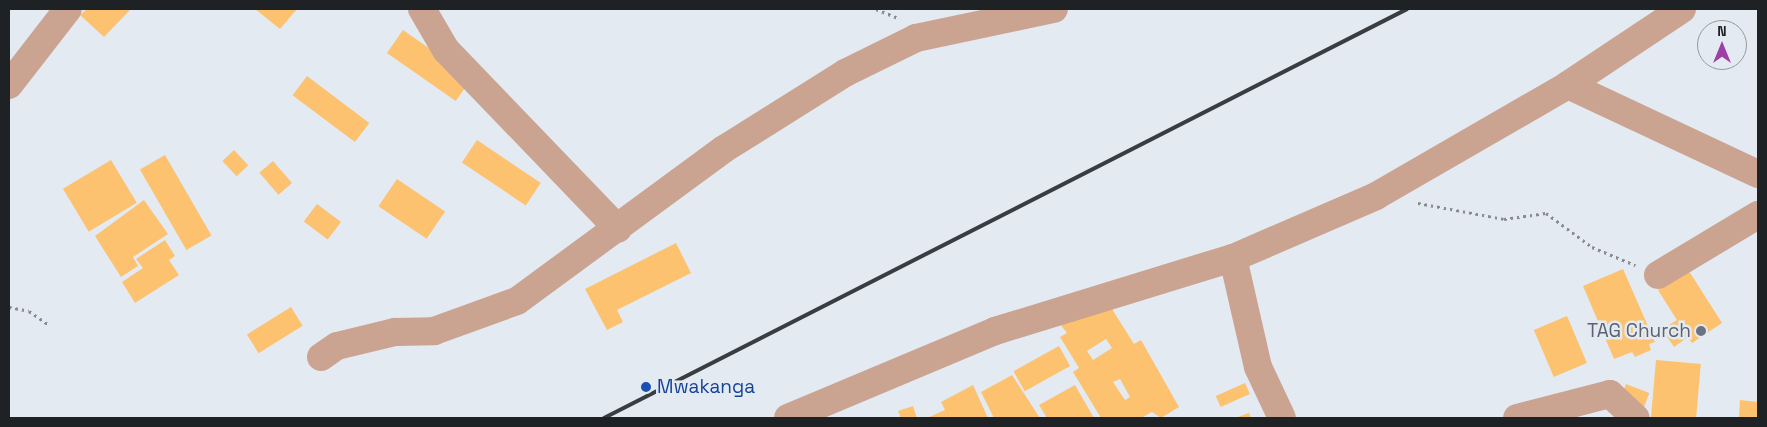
<!DOCTYPE html>
<style>
body{margin:0}
#map{position:relative;width:1767px;height:427px;overflow:hidden;background:#e3eaf2;font-family:"Space Grotesk",sans-serif}
div>[style]{position:absolute}
.building>*{inset:0;background:#fdc270;transform-origin:0 0}
.path>*{height:3px;margin-top:-1.5px;transform-origin:0;background:repeating-linear-gradient(90deg,#878c92 0 2.5px,transparent 0 6.5px)}
.street>*{height:28px;margin:-14px;padding:0 14px;transform-origin:14px;border-radius:14px;background:#cba391}
.rail>*{height:4px;margin:-2px;padding:0 2px;transform-origin:2px;border-radius:2px;background:#393c40}
.dots>*{width:14px;height:14px;translate:-50% -50%;box-sizing:border-box;border:2px solid #e3eaf2;border-radius:50%}
span{translate:-50% -50%;white-space:nowrap;text-align:center;line-height:1.15;-webkit-text-stroke:5px #e3eaf2;paint-order:stroke}
.worship-label{font-size:19px;color:#5b616d}
.right{translate:-100% -50%;text-align:right}
.transit-label{font-size:19px;color:#164399}
.left{translate:0 -50%;text-align:left}
.frame{position:absolute;inset:0;border:10px solid #1f2225;pointer-events:none}
.north{position:absolute;left:1697px;top:20px;width:50px;height:50px;box-sizing:border-box;background:#e3eaf2;border:1px solid #959aa0;border-radius:50%;rotate:0deg;font-size:14px;font-weight:700;line-height:20px;text-align:center;color:#1f2225}
.north::after{content:'';display:block;margin:auto;width:18px;height:22px;background:#9e3ea7;clip-path:polygon(50% 0,100% 100%,50% 72%,0 100%)}
</style>
<div id="map">
<div class="building">
<i style="clip-path:polygon(87px 9px,131px 9px,104px 37px,80px 15px)"></i>
<i style="clip-path:polygon(255px 9px,297px 9px,280px 29px)"></i>
<i style="left:403px;top:30px;width:84px;height:28px;rotate:35deg"></i>
<i style="left:307px;top:76px;width:78px;height:24px;rotate:37deg"></i>
<i style="left:477px;top:140px;width:77px;height:27px;rotate:34deg"></i>
<i style="left:234px;top:150px;width:21px;height:16px;rotate:47deg"></i>
<i style="left:165px;top:155px;width:93px;height:29px;rotate:60deg"></i>
<i style="left:111px;top:160px;width:50px;height:56px;rotate:59deg"></i>
<i style="left:273px;top:161px;width:29px;height:18px;rotate:49deg"></i>
<i style="left:397px;top:179px;width:58px;height:33px;rotate:34deg"></i>
<i style="clip-path:polygon(144px 200px,168px 234px,133px 257px,138px 266px,121px 277px,95px 236px)"></i>
<i style="left:317px;top:204px;width:30px;height:22px;rotate:37deg"></i>
<i style="clip-path:polygon(165px 240px,175px 256px,169px 260px,179px 275px,135px 303px,122px 282px,143px 268px,136px 259px)"></i>
<i style="clip-path:polygon(676px 243px,691px 273px,617px 310px,623px 322px,607px 330px,585px 289px)"></i>
<i style="clip-path:polygon(1623px 269px,1655px 342px,1649px 344px,1651px 350px,1635px 357px,1632px 352px,1614px 359px,1583px 286px)"></i>
<i style="clip-path:polygon(1689px 271px,1722px 323px,1692px 343px,1688px 337px,1674px 347px,1662px 329px,1677px 320px,1658px 290px)"></i>
<i style="left:291px;top:307px;width:22px;height:52px;rotate:58deg"></i>
<i style="clip-path:polygon(evenodd,1112px 309px,1134px 344px,1141px 340px,1179px 407px,1161px 418px,1152px 412px,1141px 418px,1101px 418px,1073px 372px,1079px 368px,1060px 337px,1067px 333px,1060px 324px,1112px 309px,1106px 339px,1112px 348px,1093px 360px,1087px 351px,1106px 339px,1112px 309px,1120px 379px,1130px 397px,1125px 400px,1113px 382px,1120px 379px)"></i>
<i style="left:1567px;top:316px;width:51px;height:36px;rotate:67deg"></i>
<i style="left:1059px;top:346px;width:23px;height:52px;rotate:61deg"></i>
<i style="left:1656px;top:360px;width:45px;height:58px;rotate:5deg"></i>
<i style="clip-path:polygon(1012px 375px,1040px 418px,994px 418px,981px 392px)"></i>
<i style="left:1245px;top:383px;width:12px;height:32px;rotate:66deg"></i>
<i style="left:1626px;top:384px;width:25px;height:16px;rotate:21deg"></i>
<i style="clip-path:polygon(973px 385px,988px 418px,927px 418px,945px 410px,941px 402px)"></i>
<i style="clip-path:polygon(1075px 385px,1094px 418px,1047px 418px,1039px 405px)"></i>
<i style="clip-path:polygon(1740px 400px,1758px 402px,1758px 418px,1739px 418px)"></i>
<i style="clip-path:polygon(913px 406px,917px 418px,901px 418px,898px 411px)"></i>
<i style="clip-path:polygon(1249px 413px,1251px 418px,1235px 418px)"></i>
</div>
<div class="path">
<i style="left:876px;top:9px;width:24px;rotate:22deg"></i>
<i style="left:1418px;top:203px;width:87px;rotate:10.5deg"></i>
<i style="left:1504px;top:219px;width:42px;rotate:-8.1deg"></i>
<i style="left:1546px;top:213px;width:57px;rotate:36.5deg"></i>
<i style="left:1592px;top:247px;width:47px;rotate:22.7deg"></i>
<i style="left:9px;top:307px;width:20px;rotate:11deg"></i>
<i style="left:29px;top:311px;width:24px;rotate:35deg"></i>
</div>
<div class="street">
<i style="left:422px;top:9px;width:48px;rotate:59.7deg"></i>
<i style="left:446px;top:50px;width:248px;rotate:46.1deg"></i>
<i style="left:9px;top:85px;width:96px;rotate:-52.2deg"></i>
<i style="left:1568px;top:85px;width:210px;rotate:25.1deg"></i>
<i style="left:1233px;top:258px;width:112px;rotate:77.1deg"></i>
<i style="left:1258px;top:367px;width:56px;rotate:64.8deg"></i>
<i style="left:1658px;top:275px;width:117px;rotate:-31deg"></i>
<i style="left:321px;top:357px;width:19px;rotate:-35deg"></i>
<i style="left:337px;top:346px;width:60px;rotate:-13.6deg"></i>
<i style="left:395px;top:332px;width:39px;rotate:-1deg"></i>
<i style="left:434px;top:331px;width:88px;rotate:-19.9deg"></i>
<i style="left:517px;top:301px;width:257px;rotate:-36.3deg"></i>
<i style="left:724px;top:149px;width:143px;rotate:-32.1deg"></i>
<i style="left:845px;top:73px;width:79px;rotate:-26.2deg"></i>
<i style="left:916px;top:38px;width:141px;rotate:-11.9deg"></i>
<i style="left:788px;top:418px;width:225px;rotate:-22.8deg"></i>
<i style="left:995px;top:331px;width:249px;rotate:-17.1deg"></i>
<i style="left:1233px;top:258px;width:156px;rotate:-23.4deg"></i>
<i style="left:1376px;top:196px;width:222px;rotate:-30deg"></i>
<i style="left:1568px;top:85px;width:137px;rotate:-33.7deg"></i>
<i style="left:1517px;top:418px;width:96px;rotate:-14.5deg"></i>
<i style="left:1610px;top:394px;width:35px;rotate:43deg"></i>
</div>
<div class="rail">
<i style="left:604px;top:418px;width:901px;rotate:-26.99deg"></i>
</div>
<div class="dots">
<i style="left:1701px;top:331px;background:#6b7280"></i>
<i style="left:646px;top:387px;background:#1a4fb4"></i>
</div>
<div class="worship-label">
<span class="right" style="left:1691px;top:331px">TAG Church</span>
</div>
<div class="transit-label">
<span class="left" style="left:657px;top:387px">Mwakanga</span>
</div>
<div class="frame"></div>
<div class="north">N</div>
</div>
